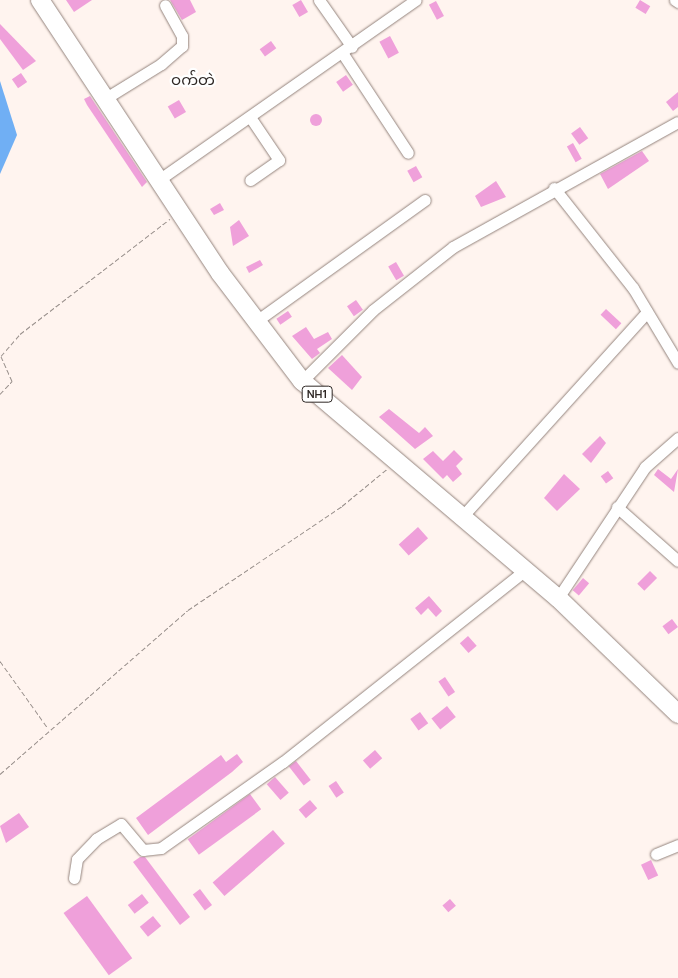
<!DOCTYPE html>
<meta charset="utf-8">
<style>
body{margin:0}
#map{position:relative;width:678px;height:978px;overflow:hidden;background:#fff4ef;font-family:Manrope,"Noto Sans Myanmar",sans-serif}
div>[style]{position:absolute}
.water>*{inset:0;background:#70aff4}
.building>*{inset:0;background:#efa0da;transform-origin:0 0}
.round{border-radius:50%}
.path>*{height:1px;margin-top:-0.5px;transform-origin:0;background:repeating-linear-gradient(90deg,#988f8b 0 5px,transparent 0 7.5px)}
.roads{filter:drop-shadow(0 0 1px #94847d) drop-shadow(0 0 1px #94847d)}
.minor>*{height:11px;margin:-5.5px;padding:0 5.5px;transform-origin:5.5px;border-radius:5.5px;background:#fff}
.highway>*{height:18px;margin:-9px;padding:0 9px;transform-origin:9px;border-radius:9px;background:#fff}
span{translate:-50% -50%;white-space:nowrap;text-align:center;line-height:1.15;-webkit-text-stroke:4.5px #fff;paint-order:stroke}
.shield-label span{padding:1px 4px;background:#fff;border:1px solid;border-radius:4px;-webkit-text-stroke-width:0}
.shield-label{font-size:11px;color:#2e2724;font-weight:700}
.quarter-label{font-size:15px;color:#2e2724}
</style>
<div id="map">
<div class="water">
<i style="clip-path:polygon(0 81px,17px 135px,0 174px)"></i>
</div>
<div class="building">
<i style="clip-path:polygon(66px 0,92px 0,74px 12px)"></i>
<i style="clip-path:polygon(170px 0,190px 0,196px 12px,182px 20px)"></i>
<i style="left:301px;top:0;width:14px;height:10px;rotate:60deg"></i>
<i style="left:640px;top:0;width:12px;height:9px;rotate:31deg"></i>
<i style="left:436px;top:1px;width:17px;height:8px;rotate:62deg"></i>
<i style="clip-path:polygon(0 24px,36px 61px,23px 70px,0 39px)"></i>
<i style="left:390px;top:36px;width:19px;height:12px;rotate:62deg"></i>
<i style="left:271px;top:41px;width:9px;height:14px;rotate:54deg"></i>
<i style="left:21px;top:73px;width:11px;height:11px;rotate:56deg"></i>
<i style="left:346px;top:75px;width:12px;height:12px;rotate:55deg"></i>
<i style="clip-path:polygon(678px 92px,678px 107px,673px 111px,666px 102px)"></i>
<i style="clip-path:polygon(90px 96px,147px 182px,142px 187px,87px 105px,84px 99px)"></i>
<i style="left:179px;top:100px;width:14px;height:13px;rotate:60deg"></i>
<i class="round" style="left:310px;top:114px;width:12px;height:12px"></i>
<i style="left:580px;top:127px;width:14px;height:11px;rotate:54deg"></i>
<i style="left:573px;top:143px;width:18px;height:7px;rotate:61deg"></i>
<i style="clip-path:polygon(642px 151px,649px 161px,608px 189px,600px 174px)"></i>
<i style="left:416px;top:166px;width:13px;height:10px;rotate:61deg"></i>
<i style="clip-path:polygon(496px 181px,506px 197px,481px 207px,475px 196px)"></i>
<i style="clip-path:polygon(220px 203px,224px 210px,214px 215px,210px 209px)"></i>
<i style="clip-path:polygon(239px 220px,249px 236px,233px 246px,230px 227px)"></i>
<i style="clip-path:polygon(260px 260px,263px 265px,249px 273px,246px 267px)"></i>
<i style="left:396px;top:262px;width:16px;height:9px;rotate:60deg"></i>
<i style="left:356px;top:300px;width:12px;height:11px;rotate:55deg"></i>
<i style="left:606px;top:309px;width:21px;height:8px;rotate:43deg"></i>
<i style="left:288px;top:311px;width:7px;height:14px;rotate:56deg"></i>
<i style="clip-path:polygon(306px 327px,314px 339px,328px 332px,332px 339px,317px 349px,320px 353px,312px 359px,292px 336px)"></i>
<i style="clip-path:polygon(342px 355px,362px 377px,352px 390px,328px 368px)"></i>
<i style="clip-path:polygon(389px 409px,419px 433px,425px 427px,433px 436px,415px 449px,379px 417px)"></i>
<i style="clip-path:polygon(600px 436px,606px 443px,591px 463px,582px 454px)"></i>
<i style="clip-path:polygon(454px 450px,463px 459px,456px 466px,462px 474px,453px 482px,447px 475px,443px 479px,423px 459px,433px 451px,443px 461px)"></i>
<i style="clip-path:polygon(658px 469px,671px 479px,678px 469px,674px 492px,654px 475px)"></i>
<i style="left:608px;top:471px;width:9px;height:9px;rotate:54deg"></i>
<i style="clip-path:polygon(564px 474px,580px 489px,557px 511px,544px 498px)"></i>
<i style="left:418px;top:527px;width:15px;height:26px;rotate:48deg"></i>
<i style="left:650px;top:571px;width:10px;height:18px;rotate:45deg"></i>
<i style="left:583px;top:578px;width:8px;height:16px;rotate:40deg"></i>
<i style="clip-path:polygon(429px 596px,442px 611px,436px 617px,428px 608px,421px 615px,415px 608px)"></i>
<i style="left:672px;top:619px;width:10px;height:12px;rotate:53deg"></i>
<i style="left:468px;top:636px;width:13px;height:11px;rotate:48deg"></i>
<i style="left:445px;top:677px;width:18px;height:8px;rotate:56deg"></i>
<i style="left:447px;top:706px;width:14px;height:20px;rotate:51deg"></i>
<i style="left:420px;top:712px;width:14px;height:12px;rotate:54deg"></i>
<i style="left:375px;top:750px;width:11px;height:16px;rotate:49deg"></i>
<i style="clip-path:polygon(237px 754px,243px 762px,232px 772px,148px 835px,136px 818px,221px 755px,226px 762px)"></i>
<i style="left:296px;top:761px;width:24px;height:9px;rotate:52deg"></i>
<i style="left:275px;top:777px;width:21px;height:11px;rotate:49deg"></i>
<i style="left:336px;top:781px;width:14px;height:9px;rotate:56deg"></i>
<i style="left:250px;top:794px;width:19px;height:77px;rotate:54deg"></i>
<i style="left:310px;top:800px;width:11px;height:15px;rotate:49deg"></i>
<i style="clip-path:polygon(19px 813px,29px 827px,6px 843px,0 826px)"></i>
<i style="left:273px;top:830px;width:18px;height:80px;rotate:49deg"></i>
<i style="clip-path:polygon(140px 857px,145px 857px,190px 917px,180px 925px,133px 862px)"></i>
<i style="left:651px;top:860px;width:17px;height:11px;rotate:65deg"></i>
<i style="left:200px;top:889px;width:20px;height:9px;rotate:53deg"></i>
<i style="left:142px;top:894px;width:11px;height:18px;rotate:52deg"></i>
<i style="left:87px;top:896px;width:77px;height:29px;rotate:54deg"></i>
<i style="left:450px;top:899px;width:9px;height:10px;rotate:49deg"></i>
<i style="left:153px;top:916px;width:13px;height:17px;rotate:51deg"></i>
</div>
<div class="path">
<i style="left:0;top:394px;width:18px;rotate:-47deg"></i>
<i style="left:12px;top:381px;width:27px;rotate:-114deg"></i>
<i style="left:1px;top:356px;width:29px;rotate:-49deg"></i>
<i style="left:20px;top:334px;width:189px;rotate:-37.5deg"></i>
<i style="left:0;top:661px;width:81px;rotate:54.5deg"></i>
<i style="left:0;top:774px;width:249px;rotate:-41.1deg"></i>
<i style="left:188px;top:610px;width:186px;rotate:-34deg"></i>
<i style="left:342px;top:506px;width:58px;rotate:-39.4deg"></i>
</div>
<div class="roads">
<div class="minor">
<i style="left:319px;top:0;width:57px;rotate:54.9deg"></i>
<i style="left:675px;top:0;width:4px;rotate:34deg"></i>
<i style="left:343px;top:54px;width:118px;rotate:56.7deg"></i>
<i style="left:106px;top:98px;width:65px;rotate:-31.7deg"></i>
<i style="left:161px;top:64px;width:28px;rotate:-41deg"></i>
<i style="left:182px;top:46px;width:10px;rotate:-90deg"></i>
<i style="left:182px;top:36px;width:35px;rotate:-119deg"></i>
<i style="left:250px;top:117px;width:52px;rotate:56deg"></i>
<i style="left:279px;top:160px;width:35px;rotate:145deg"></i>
<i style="left:160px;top:179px;width:312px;rotate:-35deg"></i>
<i style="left:554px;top:188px;width:127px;rotate:51.7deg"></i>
<i style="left:633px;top:288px;width:87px;rotate:59deg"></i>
<i style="left:255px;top:322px;width:209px;rotate:-35.7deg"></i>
<i style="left:302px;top:381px;width:100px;rotate:-45deg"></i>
<i style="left:373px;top:310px;width:102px;rotate:-38.2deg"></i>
<i style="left:453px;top:247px;width:257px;rotate:-29.1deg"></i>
<i style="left:617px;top:507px;width:81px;rotate:41.5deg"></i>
<i style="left:460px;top:519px;width:279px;rotate:-47.9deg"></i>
<i style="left:558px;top:598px;width:157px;rotate:-56.4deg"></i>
<i style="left:645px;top:467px;width:44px;rotate:-41.3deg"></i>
<i style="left:656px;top:854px;width:24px;rotate:-22deg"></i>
<i style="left:74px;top:878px;width:19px;rotate:-81deg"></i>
<i style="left:77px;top:859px;width:28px;rotate:-46deg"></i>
<i style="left:96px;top:839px;width:29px;rotate:-31deg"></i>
<i style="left:121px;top:824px;width:34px;rotate:50deg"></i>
<i style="left:143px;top:850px;width:18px;rotate:-6deg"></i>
<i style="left:161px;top:848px;width:149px;rotate:-35.2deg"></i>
<i style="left:283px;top:762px;width:309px;rotate:-38.4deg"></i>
</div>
<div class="highway">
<i style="left:40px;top:0;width:327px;rotate:56.6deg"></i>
<i style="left:220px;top:273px;width:136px;rotate:52.8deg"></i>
<i style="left:302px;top:381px;width:336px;rotate:40.3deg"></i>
<i style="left:558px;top:598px;width:167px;rotate:44deg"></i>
</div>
</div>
<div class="shield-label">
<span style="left:317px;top:394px">NH1</span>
</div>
<div class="quarter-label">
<span style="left:193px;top:80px">ဝက်တဲ</span>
</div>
</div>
